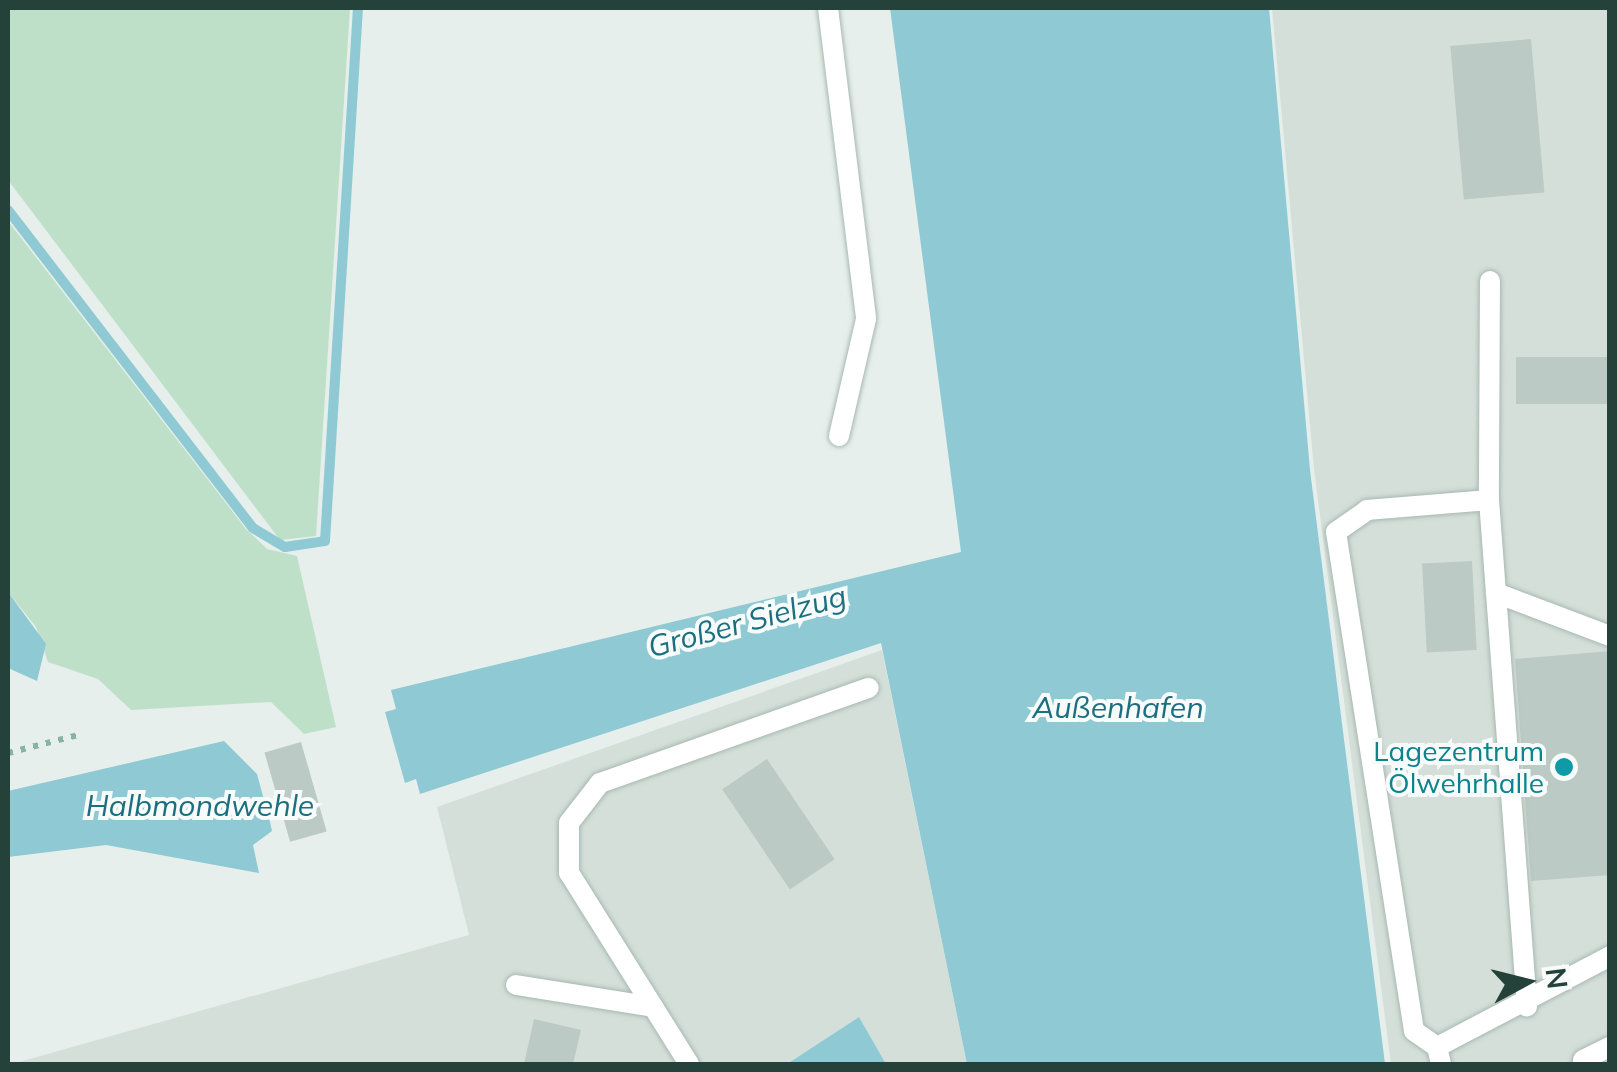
<!DOCTYPE html>
<meta charset="utf-8">
<style>
body{margin:0}
#map{position:relative;width:1617px;height:1072px;overflow:hidden;background:#e6efeb;font-family:Mulish,sans-serif}
div>[style]{position:absolute}
.built>*{inset:0;background:#d4dfda}
.green>*{inset:0;background:#bfe0c8}
.water>*{inset:0;background:#8ec9d4}
.stream>*{height:10px;margin:-5px;padding:0 5px;transform-origin:5px;border-radius:5px;background:#8ec9d4}
.building>*{inset:0;background:#bbcac4;transform-origin:0 0}
.path>*{height:6px;margin-top:-3px;transform-origin:0;background:repeating-linear-gradient(90deg,#86b3a5 0 5px,transparent 0 13px)}
.roads{filter:drop-shadow(0 0 2px #a8b8b2) drop-shadow(0 0 2px #a8b8b2)}
.lane>*{height:20px;margin:-10px;padding:0 10px;transform-origin:10px;border-radius:10px;background:#fff}
.dots>*{width:28px;height:28px;translate:-50% -50%;box-sizing:border-box;border:5px solid #f7fbf9;border-radius:50%}
span{translate:-50% -50%;white-space:nowrap;text-align:center;line-height:1.15;-webkit-text-stroke:8px #f7fbf9;paint-order:stroke}
.culture-label{font-size:28px;color:#0d838f}
.right{translate:-100% -50%;text-align:right}
.water-label{font-size:30px;color:#1c6f80;font-style:italic}
.frame{position:absolute;inset:0;border:10px solid #24423a;pointer-events:none}
.north{position:absolute;left:1477px;top:932px;width:100px;height:100px;-webkit-text-stroke:8px #f7fbf9;paint-order:stroke;rotate:83deg;font-size:28px;font-weight:700;line-height:40px;text-align:center;color:#24423a}
.north::after{content:'';display:block;margin:auto;width:35px;height:45px;background:#24423a;clip-path:polygon(50% 0,100% 100%,50% 72%,0 100%)}
</style>
<div id="map">
<div class="built">
<i style="clip-path:polygon(1272px 8px,1609px 8px,1609px 1064px,1391px 1064px,1314px 469px)"></i>
<i style="clip-path:polygon(882px 650px,967px 1064px,886px 1064px,859px 1017px,787px 1064px,12px 1064px,469px 935px,437px 807px)"></i>
</div>
<div class="green">
<i style="clip-path:polygon(8px 8px,350px 8px,316px 536px,280px 540px,8px 180px)"></i>
<i style="clip-path:polygon(8px 221px,246px 529px,267px 549px,297px 556px,336px 727px,304px 734px,271px 702px,131px 710px,98px 679px,48px 662px,36px 627px,8px 592px)"></i>
</div>
<div class="water">
<i style="clip-path:polygon(890px 8px,1269px 8px,1310px 470px,1385px 1064px,967px 1064px,881px 643px,420px 794px,416px 779px,405px 783px,385px 712px,396px 709px,391px 690px,961px 552px)"></i>
<i style="clip-path:polygon(8px 592px,46px 644px,37px 681px,8px 668px)"></i>
<i style="clip-path:polygon(224px 741px,257px 774px,270px 822px,272px 831px,253px 845px,259px 873px,106px 845px,8px 857px,8px 791px)"></i>
<i style="clip-path:polygon(859px 1017px,886px 1064px,787px 1064px)"></i>
</div>
<div class="stream">
<i style="left:8px;top:210px;width:401px;rotate:52.4deg"></i>
<i style="left:253px;top:528px;width:37px;rotate:31deg"></i>
<i style="left:285px;top:547px;width:40px;rotate:-8.5deg"></i>
<i style="left:325px;top:541px;width:534px;rotate:-86.46deg"></i>
</div>
<div class="building">
<i style="left:1531px;top:39px;width:154px;height:81px;rotate:85deg"></i>
<i style="left:1610px;top:357px;width:47px;height:94px;rotate:90deg"></i>
<i style="left:1472px;top:561px;width:89px;height:50px;rotate:87deg"></i>
<i style="clip-path:polygon(1610px 651px,1610px 875px,1531px 881px,1515px 659px)"></i>
<i style="left:301px;top:742px;width:93px;height:38px;rotate:74deg"></i>
<i style="left:767px;top:759px;width:121px;height:54px;rotate:56deg"></i>
<i style="clip-path:polygon(534px 1019px,581px 1030px,573px 1064px,524px 1064px)"></i>
</div>
<div class="path">
<i style="left:8px;top:753px;width:76px;rotate:-14.4deg"></i>
</div>
<div class="roads">
<div class="lane">
<i style="left:828px;top:8px;width:313px;rotate:83deg"></i>
<i style="left:866px;top:319px;width:120px;rotate:103deg"></i>
<i style="left:1490px;top:281px;width:219px;rotate:90.3deg"></i>
<i style="left:1489px;top:500px;width:508px;rotate:85.71deg"></i>
<i style="left:1496px;top:593px;width:122px;rotate:20.7deg"></i>
<i style="left:516px;top:985px;width:139px;rotate:9.1deg"></i>
<i style="left:1437px;top:1047px;width:28px;rotate:-145deg"></i>
<i style="left:1414px;top:1031px;width:505px;rotate:-98.88deg"></i>
<i style="left:1336px;top:532px;width:38px;rotate:-35deg"></i>
<i style="left:1367px;top:510px;width:122px;rotate:-4.7deg"></i>
<i style="left:1583px;top:1060px;width:30px;rotate:-26deg"></i>
<i style="left:689px;top:1064px;width:226px;rotate:-122.1deg"></i>
<i style="left:569px;top:873px;width:50px;rotate:-90deg"></i>
<i style="left:569px;top:823px;width:51px;rotate:-52.2deg"></i>
<i style="left:600px;top:783px;width:285px;rotate:-19.5deg"></i>
<i style="left:1441px;top:1064px;width:17px;rotate:-103deg"></i>
<i style="left:1437px;top:1047px;width:195px;rotate:-27.7deg"></i>
</div>
</div>
<div class="dots">
<i style="left:1564px;top:767px;background:#0f9aa8"></i>
</div>
<div class="culture-label">
<span class="right" style="left:1544px;top:767px">Lagezentrum<br>Ölwehrhalle</span>
</div>
<div class="water-label">
<span style="left:747px;top:621px;rotate:-15deg">Großer Sielzug</span>
<span style="left:1118px;top:707px">Außenhafen</span>
<span style="left:200px;top:805px">Halbmondwehle</span>
</div>
<div class="frame"></div>
<div class="north">N</div>
</div>
